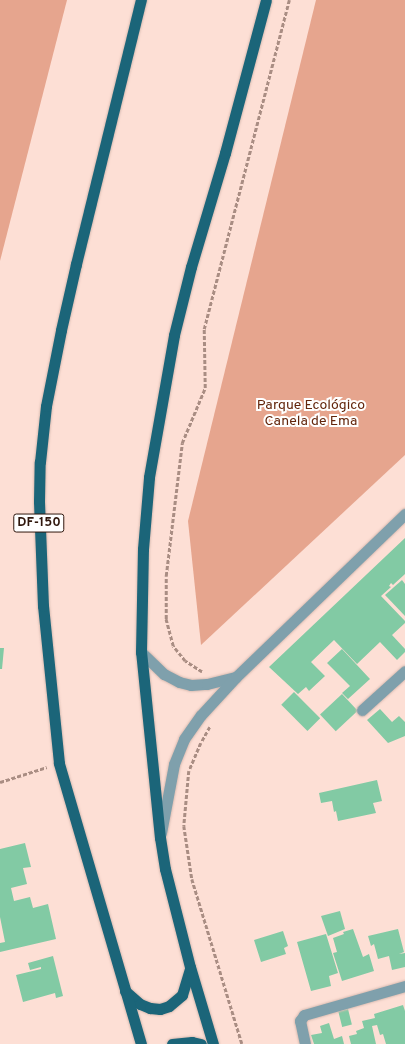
<!DOCTYPE html>
<meta charset="utf-8">
<style>
body{margin:0}
#map{position:relative;width:405px;height:1044px;overflow:hidden;background:#fddfd5;font-family:Overpass,sans-serif}
div>[style]{position:absolute}
.green>*{inset:0;background:#e6a58e}
.building>*{inset:0;background:#82caa4;transform-origin:0 0}
.path>*{height:2.5px;margin-top:-1.25px;transform-origin:0;background:repeating-linear-gradient(90deg,#a98d83 0 4px,transparent 0 6px)}
.roads{filter:drop-shadow(0 0 1px #d8bbb1) drop-shadow(0 0 1px #d8bbb1)}
.minor>*{height:11px;margin:-5.5px;padding:0 5.5px;transform-origin:5.5px;border-radius:5.5px;background:#7fa0ac}
.tertiary>*{height:11px;margin:-5.5px;padding:0 5.5px;transform-origin:5.5px;border-radius:5.5px;background:#7fa0ac}
.primary>*{height:11px;margin:-5.5px;padding:0 5.5px;transform-origin:5.5px;border-radius:5.5px;background:#1b6579}
span{translate:-50% -50%;white-space:nowrap;text-align:center;line-height:1.15;-webkit-text-stroke:4px #fff;paint-order:stroke}
.shield-label span{padding:1px 3px;background:#fff;border:1px solid;border-radius:3px;-webkit-text-stroke-width:0}
.shield-label{font-size:13px;color:#30170d;font-weight:700}
.park-label{font-size:14px;color:#63250b}
</style>
<div id="map">
<div class="green">
<i style="clip-path:polygon(0 0,67px 0,0 261px)"></i>
<i style="clip-path:polygon(316px 0,405px 0,405px 455px,201px 645px,188px 521px)"></i>
</div>
<div class="building">
<i style="clip-path:polygon(405px 538px,405px 574px,393px 585px,391px 583px,389px 586px,391px 587px,381px 596px,405px 621px,405px 623px,392px 635px,405px 649px,405px 652px,397px 660px,380px 642px,357px 664px,334px 640px,311px 662px,325px 676px,309px 691px,306px 687px,298px 694px,269px 667px)"></i>
<i style="clip-path:polygon(402px 580px,405px 584px,405px 616px,385px 595px)"></i>
<i style="clip-path:polygon(0 648px,4px 648px,2px 669px,0 669px)"></i>
<i style="clip-path:polygon(342px 649px,370px 679px,348px 699px,342px 693px,350px 686px,327px 663px)"></i>
<i style="left:294px;top:692px;width:37px;height:18px;rotate:45deg"></i>
<i style="left:342px;top:694px;width:23px;height:30px;rotate:47deg"></i>
<i style="clip-path:polygon(380px 709px,392px 722px,399px 716px,405px 722px,405px 736px,388px 743px,367px 720px)"></i>
<i style="clip-path:polygon(377px 780px,382px 801px,373px 803px,376px 813px,338px 821px,336px 811px,334px 812px,332px 801px,321px 803px,319px 793px)"></i>
<i style="clip-path:polygon(25px 843px,31px 867px,23px 868px,27px 884px,11px 888px,14px 901px,30px 897px,33px 908px,48px 904px,56px 939px,0 952px,0 943px,5px 942px,0 917px,0 849px)"></i>
<i style="clip-path:polygon(340px 911px,345px 929px,328px 936px,321px 916px)"></i>
<i style="clip-path:polygon(353px 929px,363px 957px,369px 954px,374px 971px,342px 981px,333px 953px,337px 952px,333px 938px,344px 934px,343px 932px)"></i>
<i style="clip-path:polygon(398px 929px,404px 952px,399px 954px,405px 953px,405px 967px,392px 970px,389px 956px,378px 959px,374px 944px,371px 946px,368px 936px)"></i>
<i style="clip-path:polygon(283px 931px,288px 946px,284px 948px,286px 954px,261px 962px,254px 940px)"></i>
<i style="clip-path:polygon(326px 934px,338px 973px,329px 976px,331px 986px,311px 991px,297px 942px)"></i>
<i style="clip-path:polygon(53px 956px,63px 996px,56px 998px,55px 993px,23px 1002px,16px 975px,41px 969px,41px 967px,30px 970px,28px 963px)"></i>
<i style="clip-path:polygon(403px 1005px,405px 1011px,405px 1044px,386px 1044px,383px 1034px,380px 1035px,377px 1025px,372px 1026px,376px 1044px,351px 1044px,349px 1036px,357px 1034px,356px 1031px,364px 1028px,362px 1021px,375px 1018px,374px 1014px)"></i>
<i style="left:348px;top:1009px;width:16px;height:10px;rotate:76deg"></i>
<i style="clip-path:polygon(329px 1023px,334px 1039px,342px 1036px,344px 1044px,314px 1044px,311px 1035px,322px 1033px,320px 1026px)"></i>
</div>
<div class="path">
<i style="left:202px;top:672px;width:20px;rotate:-147deg"></i>
<i style="left:185px;top:661px;width:19px;rotate:-129deg"></i>
<i style="left:173px;top:646px;width:28px;rotate:-105deg"></i>
<i style="left:166px;top:619px;width:43px;rotate:-90deg"></i>
<i style="left:166px;top:576px;width:134px;rotate:-83.1deg"></i>
<i style="left:182px;top:443px;width:60px;rotate:-67.3deg"></i>
<i style="left:205px;top:388px;width:59px;rotate:-91deg"></i>
<i style="left:204px;top:329px;width:340px;rotate:-75.5deg"></i>
<i style="left:210px;top:727px;width:18px;rotate:119deg"></i>
<i style="left:201px;top:743px;width:30px;rotate:113deg"></i>
<i style="left:189px;top:771px;width:55px;rotate:95.2deg"></i>
<i style="left:184px;top:826px;width:54px;rotate:81.4deg"></i>
<i style="left:192px;top:879px;width:172px;rotate:73.1deg"></i>
<i style="left:0;top:782px;width:49px;rotate:-17.7deg"></i>
</div>
<div class="roads">
<div class="minor">
<i style="left:362px;top:710px;width:58px;rotate:-42.2deg"></i>
<i style="left:305px;top:1044px;width:24px;rotate:-102deg"></i>
<i style="left:300px;top:1021px;width:7px;rotate:-56deg"></i>
<i style="left:304px;top:1015px;width:105px;rotate:-16deg"></i>
</div>
<div class="tertiary">
<i style="left:141px;top:652px;width:32px;rotate:44deg"></i>
<i style="left:164px;top:674px;width:17px;rotate:28deg"></i>
<i style="left:179px;top:682px;width:12px;rotate:14deg"></i>
<i style="left:191px;top:685px;width:16px;rotate:-4deg"></i>
<i style="left:207px;top:684px;width:29px;rotate:-14deg"></i>
<i style="left:161px;top:833px;width:70px;rotate:-79.3deg"></i>
<i style="left:174px;top:764px;width:27px;rotate:-68deg"></i>
<i style="left:184px;top:739px;width:29px;rotate:-55deg"></i>
<i style="left:201px;top:715px;width:52px;rotate:-47.4deg"></i>
<i style="left:236px;top:677px;width:235px;rotate:-44deg"></i>
</div>
<div class="primary">
<i style="left:125px;top:991px;width:20px;rotate:41deg"></i>
<i style="left:140px;top:1004px;width:11px;rotate:22deg"></i>
<i style="left:150px;top:1008px;width:10px;rotate:6deg"></i>
<i style="left:160px;top:1009px;width:9px;rotate:-18deg"></i>
<i style="left:169px;top:1006px;width:17px;rotate:-40deg"></i>
<i style="left:182px;top:995px;width:28px;rotate:-73deg"></i>
<i style="left:141px;top:1044px;width:293px;rotate:-106.3deg"></i>
<i style="left:59px;top:763px;width:158px;rotate:-95.8deg"></i>
<i style="left:43px;top:606px;width:105px;rotate:-92.2deg"></i>
<i style="left:39px;top:501px;width:39px;rotate:-89deg"></i>
<i style="left:40px;top:462px;width:56px;rotate:-83.9deg"></i>
<i style="left:46px;top:406px;width:77px;rotate:-78.8deg"></i>
<i style="left:61px;top:330px;width:68px;rotate:-77.2deg"></i>
<i style="left:76px;top:264px;width:272px;rotate:-76.2deg"></i>
<i style="left:172px;top:1044px;width:20px;rotate:-6deg"></i>
<i style="left:192px;top:1042px;width:9px;rotate:13deg"></i>
<i style="left:213px;top:1044px;width:80px;rotate:-106.6deg"></i>
<i style="left:190px;top:967px;width:101px;rotate:-104.3deg"></i>
<i style="left:165px;top:869px;width:31px;rotate:-99deg"></i>
<i style="left:160px;top:838px;width:187px;rotate:-95.8deg"></i>
<i style="left:141px;top:652px;width:103px;rotate:-88.9deg"></i>
<i style="left:143px;top:549px;width:72px;rotate:-85.2deg"></i>
<i style="left:149px;top:477px;width:144px;rotate:-80deg"></i>
<i style="left:174px;top:335px;width:70px;rotate:-76deg"></i>
<i style="left:191px;top:267px;width:119px;rotate:-73.4deg"></i>
<i style="left:225px;top:153px;width:158px;rotate:-75deg"></i>
</div>
</div>
<div class="shield-label">
<span style="left:39px;top:523px">DF-150</span>
</div>
<div class="park-label">
<span style="left:311px;top:414px">Parque Ecológico<br>Canela de Ema</span>
</div>
</div>
